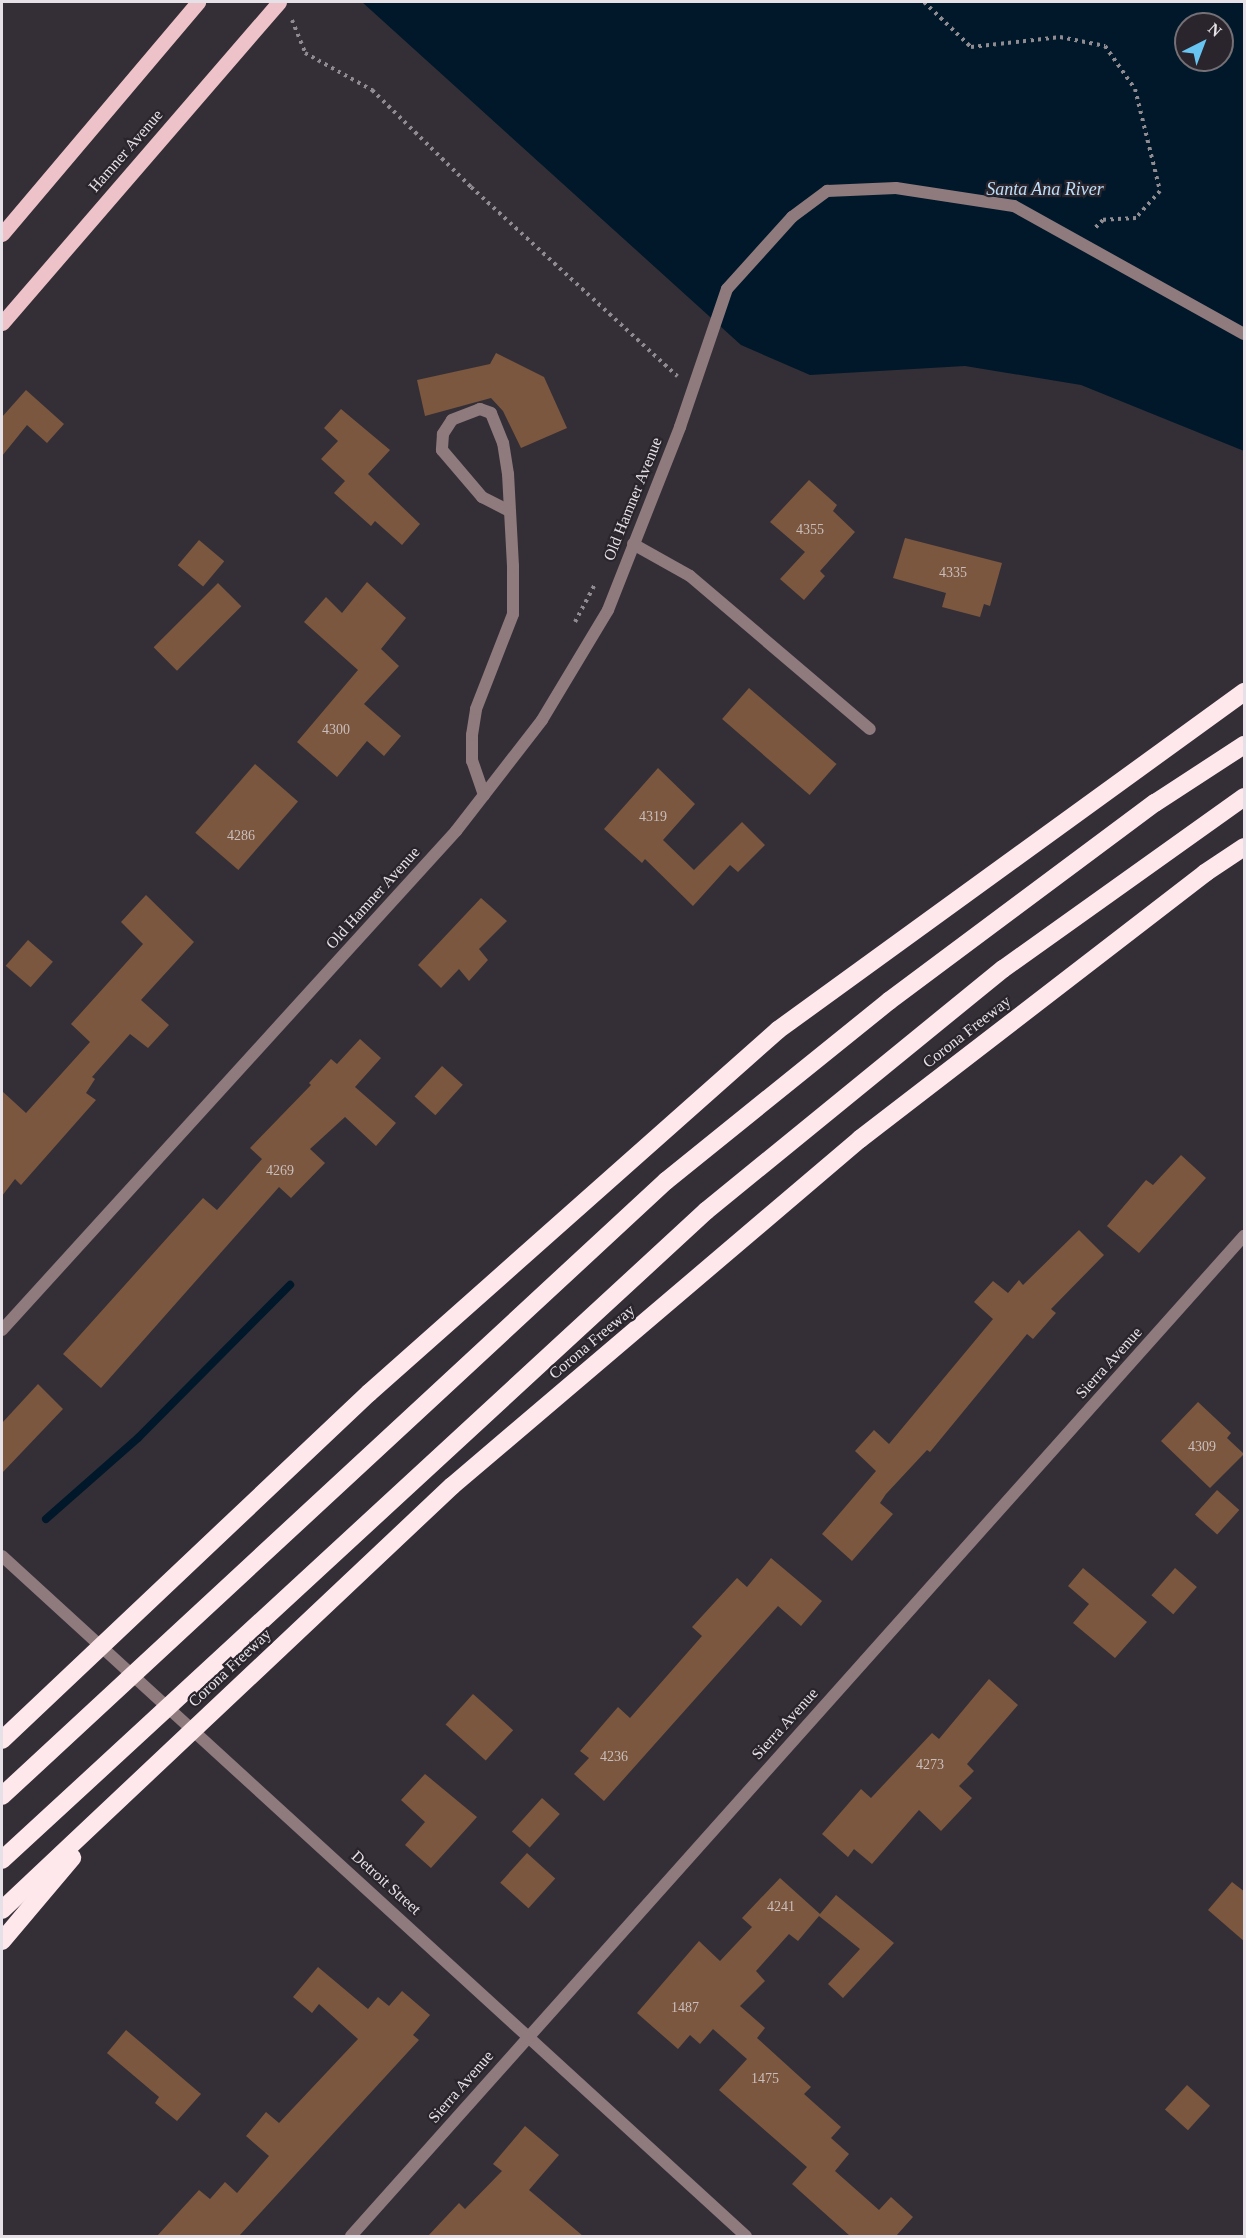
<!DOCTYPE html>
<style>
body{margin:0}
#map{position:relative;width:1246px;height:2238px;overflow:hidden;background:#342f36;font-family:Georgia,serif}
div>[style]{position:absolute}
.water>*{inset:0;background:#00182a}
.stream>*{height:8px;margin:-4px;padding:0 4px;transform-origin:4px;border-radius:4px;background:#00182a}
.building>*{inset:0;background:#7b573f;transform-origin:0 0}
.path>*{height:4px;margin-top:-2px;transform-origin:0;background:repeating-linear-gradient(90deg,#8f8b91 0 3px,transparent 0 7.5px)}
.service>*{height:12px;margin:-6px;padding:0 6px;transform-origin:6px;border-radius:6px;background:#8f7a7d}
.minor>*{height:12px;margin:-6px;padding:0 6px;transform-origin:6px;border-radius:6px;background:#8f7a7d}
.primary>*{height:15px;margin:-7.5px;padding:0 7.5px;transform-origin:7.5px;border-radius:7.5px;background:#eec2c9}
.motorway>*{height:18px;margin:-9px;padding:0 9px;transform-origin:9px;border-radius:9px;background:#fee8ec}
span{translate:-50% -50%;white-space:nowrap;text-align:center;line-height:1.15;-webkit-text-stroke:4.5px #2a252c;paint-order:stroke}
.number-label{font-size:14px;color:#cabebc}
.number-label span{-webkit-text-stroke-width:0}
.street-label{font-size:16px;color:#e5e1e6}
.water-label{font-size:18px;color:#bbdefa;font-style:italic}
.frame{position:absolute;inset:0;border:3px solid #e5e1e6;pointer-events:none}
.north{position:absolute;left:1174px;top:12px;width:60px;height:60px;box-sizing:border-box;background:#2a252c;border:2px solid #757076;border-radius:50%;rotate:42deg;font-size:16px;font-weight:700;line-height:24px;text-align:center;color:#e5e1e6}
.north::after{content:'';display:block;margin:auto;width:21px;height:27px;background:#68c4f0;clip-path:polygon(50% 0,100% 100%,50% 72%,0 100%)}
</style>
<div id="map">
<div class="water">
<i style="clip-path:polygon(evenodd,362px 2px,1244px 2px,1244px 451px,1081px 385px,965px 366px,810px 375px,741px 345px,362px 2px,1186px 24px,1222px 24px,1222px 60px,1186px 60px,1186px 24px)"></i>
</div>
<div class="stream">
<i style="left:46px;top:1519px;width:123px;rotate:-41.4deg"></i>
<i style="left:138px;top:1438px;width:216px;rotate:-45.2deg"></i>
</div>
<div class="building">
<i style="clip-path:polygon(496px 353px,544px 377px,567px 428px,521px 448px,503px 411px,491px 398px,425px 416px,417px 380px,490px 364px)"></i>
<i style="clip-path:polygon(26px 390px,64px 424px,47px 443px,27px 425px,2px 456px,2px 417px)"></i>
<i style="clip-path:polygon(341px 409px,390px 450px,368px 474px,420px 524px,402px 545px,375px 521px,371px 526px,334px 493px,345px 481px,321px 459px,338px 441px,324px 428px)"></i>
<i style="clip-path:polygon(809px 480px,837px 505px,833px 511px,855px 532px,820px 571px,825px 576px,804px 600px,780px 579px,805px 552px,770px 522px)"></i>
<i style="clip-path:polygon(905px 538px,1002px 563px,990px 606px,984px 604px,980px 617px,942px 607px,946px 593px,893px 578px)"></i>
<i style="left:199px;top:540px;width:33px;height:33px;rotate:40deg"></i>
<i style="clip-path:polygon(367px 582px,406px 618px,381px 649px,399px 666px,364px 704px,401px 736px,384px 756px,367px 741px,337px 777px,297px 742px,358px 670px,304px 622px,326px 597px,342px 613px)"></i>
<i style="left:218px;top:583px;width:33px;height:91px;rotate:45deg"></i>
<i style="left:749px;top:688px;width:116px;height:41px;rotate:41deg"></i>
<i style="left:255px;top:764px;width:57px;height:91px;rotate:41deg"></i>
<i style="clip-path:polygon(658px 768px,695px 804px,663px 840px,694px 870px,742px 822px,765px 845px,738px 872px,730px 865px,693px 906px,645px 859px,642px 863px,604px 829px)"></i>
<i style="clip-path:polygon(146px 895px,194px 942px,141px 1000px,169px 1025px,148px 1048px,130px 1034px,92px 1077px,95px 1079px,86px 1093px,96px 1100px,21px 1185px,15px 1179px,2px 1196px,2px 1091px,26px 1113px,90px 1042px,71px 1024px,143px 944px,121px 922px)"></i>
<i style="clip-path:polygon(481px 898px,507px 921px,479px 949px,488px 960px,469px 981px,459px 969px,441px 988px,418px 965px)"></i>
<i style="left:28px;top:940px;width:33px;height:34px;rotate:41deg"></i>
<i style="clip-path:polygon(360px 1039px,381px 1058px,355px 1087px,396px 1123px,376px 1146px,345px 1117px,310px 1149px,325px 1163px,291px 1198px,279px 1187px,101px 1388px,63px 1354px,203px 1198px,217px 1210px,262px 1159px,250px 1148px,311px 1085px,309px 1083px,331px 1059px,337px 1064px)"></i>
<i style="left:442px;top:1066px;width:28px;height:41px;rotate:42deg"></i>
<i style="clip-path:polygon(1181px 1155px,1206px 1178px,1139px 1253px,1107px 1226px,1146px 1180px,1153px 1185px)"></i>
<i style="clip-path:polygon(1079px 1230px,1104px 1255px,1051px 1309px,1056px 1313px,1033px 1339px,1027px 1334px,930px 1452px,927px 1450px,886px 1494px,880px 1503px,893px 1514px,852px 1561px,822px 1534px,876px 1471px,855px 1451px,874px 1430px,889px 1444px,993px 1319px,974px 1302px,993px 1281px,1008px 1293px,1019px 1280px,1023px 1285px)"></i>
<i style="clip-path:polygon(38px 1384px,63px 1409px,2px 1473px,2px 1423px)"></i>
<i style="clip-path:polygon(1198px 1402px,1231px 1433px,1227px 1438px,1244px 1454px,1210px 1488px,1161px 1441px)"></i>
<i style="left:1217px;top:1490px;width:30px;height:33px;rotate:42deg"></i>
<i style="clip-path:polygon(771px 1558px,822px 1601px,801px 1626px,778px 1606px,604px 1801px,574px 1774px,589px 1758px,580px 1751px,618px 1707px,630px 1718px,702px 1636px,692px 1627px,737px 1578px,747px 1587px)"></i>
<i style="clip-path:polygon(1083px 1568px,1147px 1622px,1115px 1658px,1073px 1623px,1089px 1604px,1068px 1586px)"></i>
<i style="left:1175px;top:1568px;width:29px;height:36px;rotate:41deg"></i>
<i style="clip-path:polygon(989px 1679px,1018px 1705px,967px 1764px,974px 1771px,959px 1786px,972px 1798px,941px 1831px,919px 1810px,872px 1864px,854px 1849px,848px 1857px,822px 1834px,861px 1789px,871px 1798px,932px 1733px,939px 1739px)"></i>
<i style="left:473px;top:1694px;width:54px;height:41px;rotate:42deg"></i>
<i style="clip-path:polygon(425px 1774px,477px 1817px,431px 1868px,405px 1845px,425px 1822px,401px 1800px)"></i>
<i style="left:542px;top:1798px;width:24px;height:45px;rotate:42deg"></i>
<i style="left:527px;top:1853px;width:38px;height:40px;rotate:42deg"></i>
<i style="clip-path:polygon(780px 1878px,820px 1914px,836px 1895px,894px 1943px,843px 1998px,828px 1984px,860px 1949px,819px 1916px,798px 1941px,789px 1934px,756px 1971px,765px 1981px,740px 2006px,765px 2028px,757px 2038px,811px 2087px,804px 2094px,841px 2127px,831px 2138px,849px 2154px,835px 2171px,879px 2210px,891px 2197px,913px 2217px,896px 2236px,850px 2236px,792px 2184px,807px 2167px,719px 2090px,747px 2059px,713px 2029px,700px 2044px,690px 2035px,678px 2049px,637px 2013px,699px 1941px,720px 1961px,752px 1927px,742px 1918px)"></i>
<i style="clip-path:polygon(1232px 1882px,1245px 1892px,1245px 1942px,1208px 1910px)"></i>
<i style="clip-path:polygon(318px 1967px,368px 2009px,378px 1997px,389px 2006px,402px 1991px,430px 2015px,413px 2035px,419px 2040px,239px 2236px,157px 2236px,199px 2190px,210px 2199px,225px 2182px,237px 2193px,269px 2156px,246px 2136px,266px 2112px,279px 2123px,358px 2039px,319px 2004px,312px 2013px,293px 1997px)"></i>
<i style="clip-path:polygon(126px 2030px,201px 2094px,177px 2121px,155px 2103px,159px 2097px,107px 2053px)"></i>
<i style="left:1187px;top:2085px;width:31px;height:33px;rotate:42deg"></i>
<i style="clip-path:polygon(525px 2126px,559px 2155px,529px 2190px,583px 2236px,428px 2236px,459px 2203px,465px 2209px,502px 2171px,493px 2164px)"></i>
</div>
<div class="path">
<i style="left:924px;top:2px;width:65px;rotate:43.8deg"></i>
<i style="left:971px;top:47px;width:90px;rotate:-6.4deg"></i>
<i style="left:1060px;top:37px;width:46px;rotate:11.3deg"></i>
<i style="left:1105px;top:46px;width:52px;rotate:55.1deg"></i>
<i style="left:1135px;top:89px;width:105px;rotate:76.2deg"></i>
<i style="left:1160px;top:191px;width:36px;rotate:132deg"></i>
<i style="left:1136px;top:218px;width:33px;rotate:177deg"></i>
<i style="left:1103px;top:220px;width:11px;rotate:135deg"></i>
<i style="left:292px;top:20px;width:35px;rotate:68deg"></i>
<i style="left:305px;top:53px;width:77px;rotate:28.9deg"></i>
<i style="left:372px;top:90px;width:139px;rotate:44.4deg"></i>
<i style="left:471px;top:187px;width:280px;rotate:42.5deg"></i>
<i style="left:575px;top:622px;width:41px;rotate:-62.2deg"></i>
</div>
<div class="service">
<i style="left:680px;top:427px;width:146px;rotate:-71.2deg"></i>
<i style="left:727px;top:289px;width:97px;rotate:-47.9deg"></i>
<i style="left:792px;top:217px;width:44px;rotate:-36.6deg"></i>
<i style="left:827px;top:191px;width:69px;rotate:-2.5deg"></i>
<i style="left:896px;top:188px;width:119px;rotate:8.7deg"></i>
<i style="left:1014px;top:206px;width:263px;rotate:29.1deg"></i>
<i style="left:484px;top:795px;width:36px;rotate:-109deg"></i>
<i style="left:472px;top:761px;width:26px;rotate:-90deg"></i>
<i style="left:472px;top:735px;width:26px;rotate:-81deg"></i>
<i style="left:476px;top:709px;width:102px;rotate:-68.7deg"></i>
<i style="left:513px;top:614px;width:48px;rotate:-90deg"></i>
<i style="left:513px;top:566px;width:92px;rotate:-93.1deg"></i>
<i style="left:508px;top:474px;width:31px;rotate:-99deg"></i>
<i style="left:503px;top:443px;width:32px;rotate:-112deg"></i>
<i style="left:491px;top:413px;width:12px;rotate:-160deg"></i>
<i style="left:480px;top:409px;width:30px;rotate:159deg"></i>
<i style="left:452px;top:420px;width:17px;rotate:123deg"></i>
<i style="left:443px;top:434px;width:16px;rotate:94deg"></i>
<i style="left:442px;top:450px;width:62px;rotate:49.6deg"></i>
<i style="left:482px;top:497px;width:31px;rotate:27deg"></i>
</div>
<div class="minor">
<i style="left:633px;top:544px;width:65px;rotate:29.3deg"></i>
<i style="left:690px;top:576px;width:236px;rotate:40.4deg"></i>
<i style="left:2px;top:1330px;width:675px;rotate:-47.7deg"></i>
<i style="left:456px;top:831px;width:140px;rotate:-52.2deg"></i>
<i style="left:542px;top:720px;width:128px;rotate:-59deg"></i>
<i style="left:608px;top:610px;width:197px;rotate:-68.5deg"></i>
<i style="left:2px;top:1556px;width:1008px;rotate:42.43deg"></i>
<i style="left:351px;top:2236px;width:1341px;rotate:-48.24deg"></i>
</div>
<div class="primary">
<i style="left:2px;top:234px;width:304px;rotate:-49.8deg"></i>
<i style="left:2px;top:323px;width:424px;rotate:-49.2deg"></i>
</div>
<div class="motorway">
<i style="left:2px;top:1740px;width:505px;rotate:-43.4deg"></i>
<i style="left:369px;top:1393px;width:547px;rotate:-41.59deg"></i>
<i style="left:778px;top:1030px;width:576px;rotate:-35.95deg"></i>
<i style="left:2px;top:1796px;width:905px;rotate:-42.81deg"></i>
<i style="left:666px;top:1181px;width:287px;rotate:-38.9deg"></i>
<i style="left:889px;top:1001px;width:332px;rotate:-36.7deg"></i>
<i style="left:1155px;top:803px;width:106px;rotate:-33.1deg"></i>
<i style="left:2px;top:1860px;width:958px;rotate:-42.67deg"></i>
<i style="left:706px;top:1211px;width:383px;rotate:-39.2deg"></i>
<i style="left:1003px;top:969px;width:296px;rotate:-35.5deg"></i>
<i style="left:2px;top:1910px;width:618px;rotate:-43.3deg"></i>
<i style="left:452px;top:1486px;width:536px;rotate:-40.38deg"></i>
<i style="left:860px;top:1139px;width:436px;rotate:-37.6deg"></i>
<i style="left:1205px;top:873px;width:47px;rotate:-33.7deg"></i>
<i style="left:2px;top:1941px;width:109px;rotate:-49.9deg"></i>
</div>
<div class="number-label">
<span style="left:810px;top:530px">4355</span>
<span style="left:953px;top:573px">4335</span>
<span style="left:336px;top:730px">4300</span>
<span style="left:653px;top:817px">4319</span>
<span style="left:241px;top:836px">4286</span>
<span style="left:280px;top:1171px">4269</span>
<span style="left:1202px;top:1447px">4309</span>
<span style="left:614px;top:1757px">4236</span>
<span style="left:930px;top:1765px">4273</span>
<span style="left:781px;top:1907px">4241</span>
<span style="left:685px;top:2008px">1487</span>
<span style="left:765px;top:2079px">1475</span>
</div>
<div class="street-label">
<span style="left:126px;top:151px;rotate:-49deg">Hamner Avenue</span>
<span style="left:633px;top:499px;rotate:-68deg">Old Hamner Avenue</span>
<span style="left:373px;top:898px;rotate:-48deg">Old Hamner Avenue</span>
<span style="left:967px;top:1032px;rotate:-38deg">Corona Freeway</span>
<span style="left:592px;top:1342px;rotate:-40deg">Corona Freeway</span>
<span style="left:1109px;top:1363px;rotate:-48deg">Sierra Avenue</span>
<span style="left:230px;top:1668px;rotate:-43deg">Corona Freeway</span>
<span style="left:785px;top:1724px;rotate:-48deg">Sierra Avenue</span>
<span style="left:386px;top:1883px;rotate:42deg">Detroit Street</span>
<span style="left:461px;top:2087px;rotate:-49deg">Sierra Avenue</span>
</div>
<div class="water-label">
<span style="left:1045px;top:189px">Santa Ana River</span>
</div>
<div class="frame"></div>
<div class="north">N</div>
</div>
